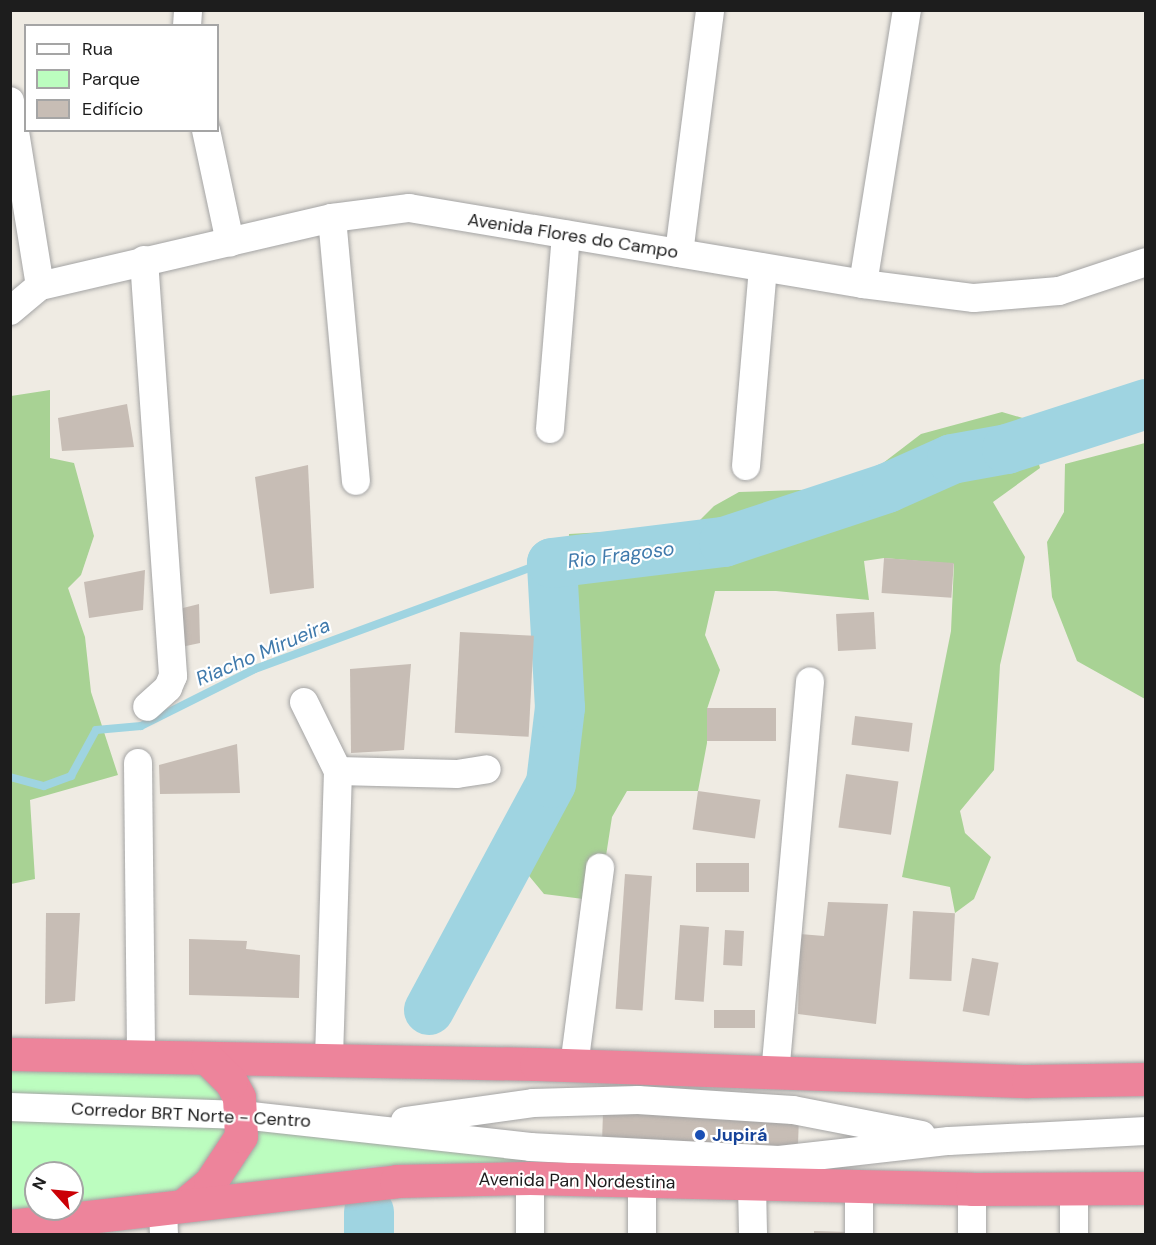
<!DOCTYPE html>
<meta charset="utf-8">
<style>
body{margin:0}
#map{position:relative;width:1156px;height:1245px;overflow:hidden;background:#efebe3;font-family:"DM Sans",sans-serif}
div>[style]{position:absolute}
.forest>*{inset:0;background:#a8d294}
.park>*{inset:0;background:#bcfdbf}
.stream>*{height:8px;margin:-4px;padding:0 4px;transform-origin:4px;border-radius:4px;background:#9fd4e1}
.river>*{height:50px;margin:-25px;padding:0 25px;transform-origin:25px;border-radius:25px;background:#9fd4e1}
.building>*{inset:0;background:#c7bdb5;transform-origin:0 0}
.roads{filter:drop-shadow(0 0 2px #a4a4a4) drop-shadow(0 0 2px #a4a4a4)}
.minor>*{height:28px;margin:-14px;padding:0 14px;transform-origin:14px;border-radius:14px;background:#fff}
.highway>*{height:33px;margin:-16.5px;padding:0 16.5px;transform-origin:16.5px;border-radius:16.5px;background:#ed849b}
.dots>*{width:16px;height:16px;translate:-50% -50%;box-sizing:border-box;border:3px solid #fff;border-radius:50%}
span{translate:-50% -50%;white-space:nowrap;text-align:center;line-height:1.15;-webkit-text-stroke:4.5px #fff;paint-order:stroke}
.street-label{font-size:18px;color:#1d1d1d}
.transit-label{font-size:18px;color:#164399;font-weight:700}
.left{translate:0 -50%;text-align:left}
.water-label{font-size:20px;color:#407aac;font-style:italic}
.frame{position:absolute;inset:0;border:12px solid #1d1d1d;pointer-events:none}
.legend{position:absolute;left:24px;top:24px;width:195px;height:108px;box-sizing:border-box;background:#fff;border:2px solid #a5a5a5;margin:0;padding:8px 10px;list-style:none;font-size:18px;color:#1d1d1d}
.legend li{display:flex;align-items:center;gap:12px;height:30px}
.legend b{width:30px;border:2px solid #a5a5a5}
.north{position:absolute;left:24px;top:1161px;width:60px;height:60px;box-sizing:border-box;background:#fff;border:2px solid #a5a5a5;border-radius:50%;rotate:297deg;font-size:16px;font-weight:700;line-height:24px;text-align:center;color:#1d1d1d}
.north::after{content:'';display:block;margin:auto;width:21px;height:27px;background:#cb0006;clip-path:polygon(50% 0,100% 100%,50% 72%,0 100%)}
</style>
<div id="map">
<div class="forest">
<i style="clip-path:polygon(50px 390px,50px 458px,74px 463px,94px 536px,81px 575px,68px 588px,85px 637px,91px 692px,118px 775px,30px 800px,35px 879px,11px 884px,11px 396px)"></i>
<i style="clip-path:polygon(1002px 412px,1026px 419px,1040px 468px,993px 502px,1025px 557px,1000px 665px,994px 770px,960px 811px,965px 833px,991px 857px,974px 899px,955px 913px,950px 887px,902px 877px,951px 631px,954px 564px,884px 558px,864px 561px,869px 600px,776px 591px,715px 591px,705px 635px,720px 670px,707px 709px,707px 743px,698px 791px,627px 791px,612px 817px,599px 901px,544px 894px,520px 865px,567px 780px,569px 534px,693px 527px,714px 506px,739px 492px,829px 489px,870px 473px,921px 434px)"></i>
<i style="clip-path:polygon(1145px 443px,1146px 443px,1145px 699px,1077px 661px,1052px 597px,1047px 542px,1064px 512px,1065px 464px)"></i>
</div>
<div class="park">
<i style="clip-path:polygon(11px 1060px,191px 1065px,232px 1105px,11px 1099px)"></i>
<i style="clip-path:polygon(evenodd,11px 1114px,237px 1120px,234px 1144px,177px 1196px,11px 1219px,11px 1114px,36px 1173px,72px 1173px,72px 1209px,36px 1209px,36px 1173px)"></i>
<i style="clip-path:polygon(247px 1121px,556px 1159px,554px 1171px,375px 1166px,205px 1194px)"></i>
</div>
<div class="stream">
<i style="left:10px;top:777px;width:35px;rotate:15deg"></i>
<i style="left:44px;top:786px;width:29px;rotate:-20deg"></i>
<i style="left:71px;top:776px;width:52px;rotate:-61.5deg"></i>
<i style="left:96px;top:730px;width:45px;rotate:-5.1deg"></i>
<i style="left:141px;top:726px;width:127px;rotate:-26.6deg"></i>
<i style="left:255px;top:669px;width:301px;rotate:-20.2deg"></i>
<i style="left:537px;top:565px;width:15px;rotate:-8deg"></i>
</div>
<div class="river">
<i style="left:429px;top:1010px;width:258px;rotate:-61.7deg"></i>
<i style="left:551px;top:783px;width:76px;rotate:-83.2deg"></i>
<i style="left:560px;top:708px;width:145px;rotate:-93.2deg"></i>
<i style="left:552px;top:563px;width:173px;rotate:-7deg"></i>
<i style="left:724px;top:542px;width:172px;rotate:-18.3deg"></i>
<i style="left:887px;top:488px;width:71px;rotate:-24deg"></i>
<i style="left:952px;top:459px;width:56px;rotate:-10.3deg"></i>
<i style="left:1007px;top:449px;width:146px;rotate:-17.9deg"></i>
<i style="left:369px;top:1234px;width:22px;rotate:-90deg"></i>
</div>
<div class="building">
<i style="clip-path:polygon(127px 404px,134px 447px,62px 451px,58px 418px)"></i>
<i style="clip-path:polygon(308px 465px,314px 588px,270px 594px,255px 477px)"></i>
<i style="left:884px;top:558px;width:70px;height:35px;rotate:4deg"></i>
<i style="clip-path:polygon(145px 570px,143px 610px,89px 618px,84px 582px)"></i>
<i style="clip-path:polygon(199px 604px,200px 643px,181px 647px,175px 610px)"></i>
<i style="left:874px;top:612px;width:37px;height:38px;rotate:87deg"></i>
<i style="left:460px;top:632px;width:74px;height:101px;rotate:3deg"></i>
<i style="clip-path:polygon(411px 664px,404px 750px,351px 753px,350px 669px)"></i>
<i style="left:776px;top:708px;width:33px;height:69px;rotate:90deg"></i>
<i style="left:855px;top:716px;width:58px;height:29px;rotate:7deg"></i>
<i style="clip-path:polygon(237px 744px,240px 793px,160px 794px,159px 765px)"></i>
<i style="left:846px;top:774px;width:53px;height:54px;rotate:8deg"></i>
<i style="left:698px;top:791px;width:63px;height:39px;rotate:8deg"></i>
<i style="left:696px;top:863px;width:53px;height:29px"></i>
<i style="left:625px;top:874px;width:27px;height:135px;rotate:4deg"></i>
<i style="clip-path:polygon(828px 902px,888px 904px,876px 1024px,798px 1014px,800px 934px,824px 936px)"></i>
<i style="left:913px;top:911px;width:42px;height:68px;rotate:3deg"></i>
<i style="clip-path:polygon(46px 913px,80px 913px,75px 1001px,45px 1004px)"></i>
<i style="left:680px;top:925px;width:29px;height:75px;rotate:4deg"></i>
<i style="left:725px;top:930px;width:19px;height:35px;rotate:3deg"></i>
<i style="clip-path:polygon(189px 939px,247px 941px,246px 949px,300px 955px,299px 998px,189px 995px)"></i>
<i style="left:972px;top:958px;width:27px;height:54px;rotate:10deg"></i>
<i style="left:714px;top:1010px;width:41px;height:18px"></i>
<i style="left:603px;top:1113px;width:196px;height:36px;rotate:2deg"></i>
<i style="clip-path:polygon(814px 1231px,849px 1232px,849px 1234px,814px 1234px)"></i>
</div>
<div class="roads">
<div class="minor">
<i style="left:187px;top:26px;width:16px;rotate:-86deg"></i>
<i style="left:10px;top:101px;width:187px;rotate:80.8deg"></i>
<i style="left:206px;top:130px;width:115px;rotate:77.9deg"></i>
<i style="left:332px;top:218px;width:264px;rotate:84.8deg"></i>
<i style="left:679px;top:253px;width:245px;rotate:-82.7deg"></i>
<i style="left:144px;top:260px;width:417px;rotate:86deg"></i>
<i style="left:173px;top:676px;width:13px;rotate:113deg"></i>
<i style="left:168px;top:688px;width:28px;rotate:138deg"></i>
<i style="left:863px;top:284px;width:278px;rotate:-80.9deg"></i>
<i style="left:10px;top:311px;width:39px;rotate:-40deg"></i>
<i style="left:40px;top:286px;width:300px;rotate:-13.1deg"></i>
<i style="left:332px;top:218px;width:78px;rotate:-7.4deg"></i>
<i style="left:409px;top:208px;width:460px;rotate:9.5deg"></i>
<i style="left:863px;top:284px;width:112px;rotate:7.2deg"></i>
<i style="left:974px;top:298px;width:85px;rotate:-4.7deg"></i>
<i style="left:1059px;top:291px;width:92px;rotate:-18.4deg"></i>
<i style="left:550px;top:429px;width:195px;rotate:-85.3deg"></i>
<i style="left:746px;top:466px;width:199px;rotate:-85.1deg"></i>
<i style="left:304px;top:702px;width:77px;rotate:63.8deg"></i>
<i style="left:338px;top:771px;width:288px;rotate:91.8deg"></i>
<i style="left:138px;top:763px;width:294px;rotate:89.4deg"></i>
<i style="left:338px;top:771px;width:119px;rotate:1.4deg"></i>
<i style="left:457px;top:774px;width:30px;rotate:-9deg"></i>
<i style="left:574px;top:1066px;width:200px;rotate:-82.5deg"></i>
<i style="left:775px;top:1074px;width:394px;rotate:-84.9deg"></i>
<i style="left:10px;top:1107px;width:232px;rotate:2deg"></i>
<i style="left:242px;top:1115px;width:290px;rotate:6.3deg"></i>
<i style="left:530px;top:1147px;width:249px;rotate:3deg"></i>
<i style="left:779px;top:1160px;width:171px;rotate:-6.4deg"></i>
<i style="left:949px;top:1141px;width:197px;rotate:-2.9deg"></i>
<i style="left:405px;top:1121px;width:129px;rotate:-8deg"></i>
<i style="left:533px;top:1103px;width:105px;rotate:-1.6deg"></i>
<i style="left:638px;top:1100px;width:155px;rotate:3.7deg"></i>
<i style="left:793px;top:1110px;width:131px;rotate:11deg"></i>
<i style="left:530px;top:1178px;width:56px;rotate:90deg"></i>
<i style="left:752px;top:1185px;width:49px;rotate:88.8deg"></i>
<i style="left:859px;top:1187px;width:47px;rotate:90deg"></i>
<i style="left:1074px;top:1190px;width:44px;rotate:90deg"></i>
<i style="left:163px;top:1207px;width:27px;rotate:88deg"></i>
<i style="left:642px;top:1234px;width:52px;rotate:-90deg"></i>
<i style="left:972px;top:1234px;width:45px;rotate:-90deg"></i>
</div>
<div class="highway">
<i style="left:10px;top:1054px;width:526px;rotate:1.09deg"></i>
<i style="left:536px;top:1064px;width:492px;rotate:2deg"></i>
<i style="left:1028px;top:1081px;width:118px;rotate:-1deg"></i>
<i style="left:185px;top:1204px;width:33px;rotate:-40deg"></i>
<i style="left:210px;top:1183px;width:56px;rotate:-56.6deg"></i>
<i style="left:241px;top:1136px;width:39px;rotate:-93deg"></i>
<i style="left:239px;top:1097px;width:17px;rotate:-118deg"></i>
<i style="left:231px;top:1082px;width:34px;rotate:-135deg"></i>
<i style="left:10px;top:1226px;width:389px;rotate:-6.6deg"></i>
<i style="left:396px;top:1181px;width:134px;rotate:-1.3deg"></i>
<i style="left:530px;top:1178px;width:442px;rotate:1.4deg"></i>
<i style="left:972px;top:1189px;width:174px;rotate:-0.3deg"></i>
</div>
</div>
<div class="dots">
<i style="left:700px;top:1135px;background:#1a4fb4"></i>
</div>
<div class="street-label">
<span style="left:573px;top:236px;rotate:9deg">Avenida Flores do Campo</span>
<span style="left:191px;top:1115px;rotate:3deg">Corredor BRT Norte - Centro</span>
<span style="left:577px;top:1181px;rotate:1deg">Avenida Pan Nordestina</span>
</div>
<div class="transit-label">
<span class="left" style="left:712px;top:1135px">Jupirá</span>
</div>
<div class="water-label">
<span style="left:621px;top:555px;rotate:-7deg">Rio Fragoso</span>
<span style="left:263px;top:652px;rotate:-23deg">Riacho Mirueira</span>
</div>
<div class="frame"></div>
<ul class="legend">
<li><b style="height:8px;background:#fff"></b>Rua</li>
<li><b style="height:16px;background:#bcfdbf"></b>Parque</li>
<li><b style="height:16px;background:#c7bdb5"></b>Edifício</li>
</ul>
<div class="north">N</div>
</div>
